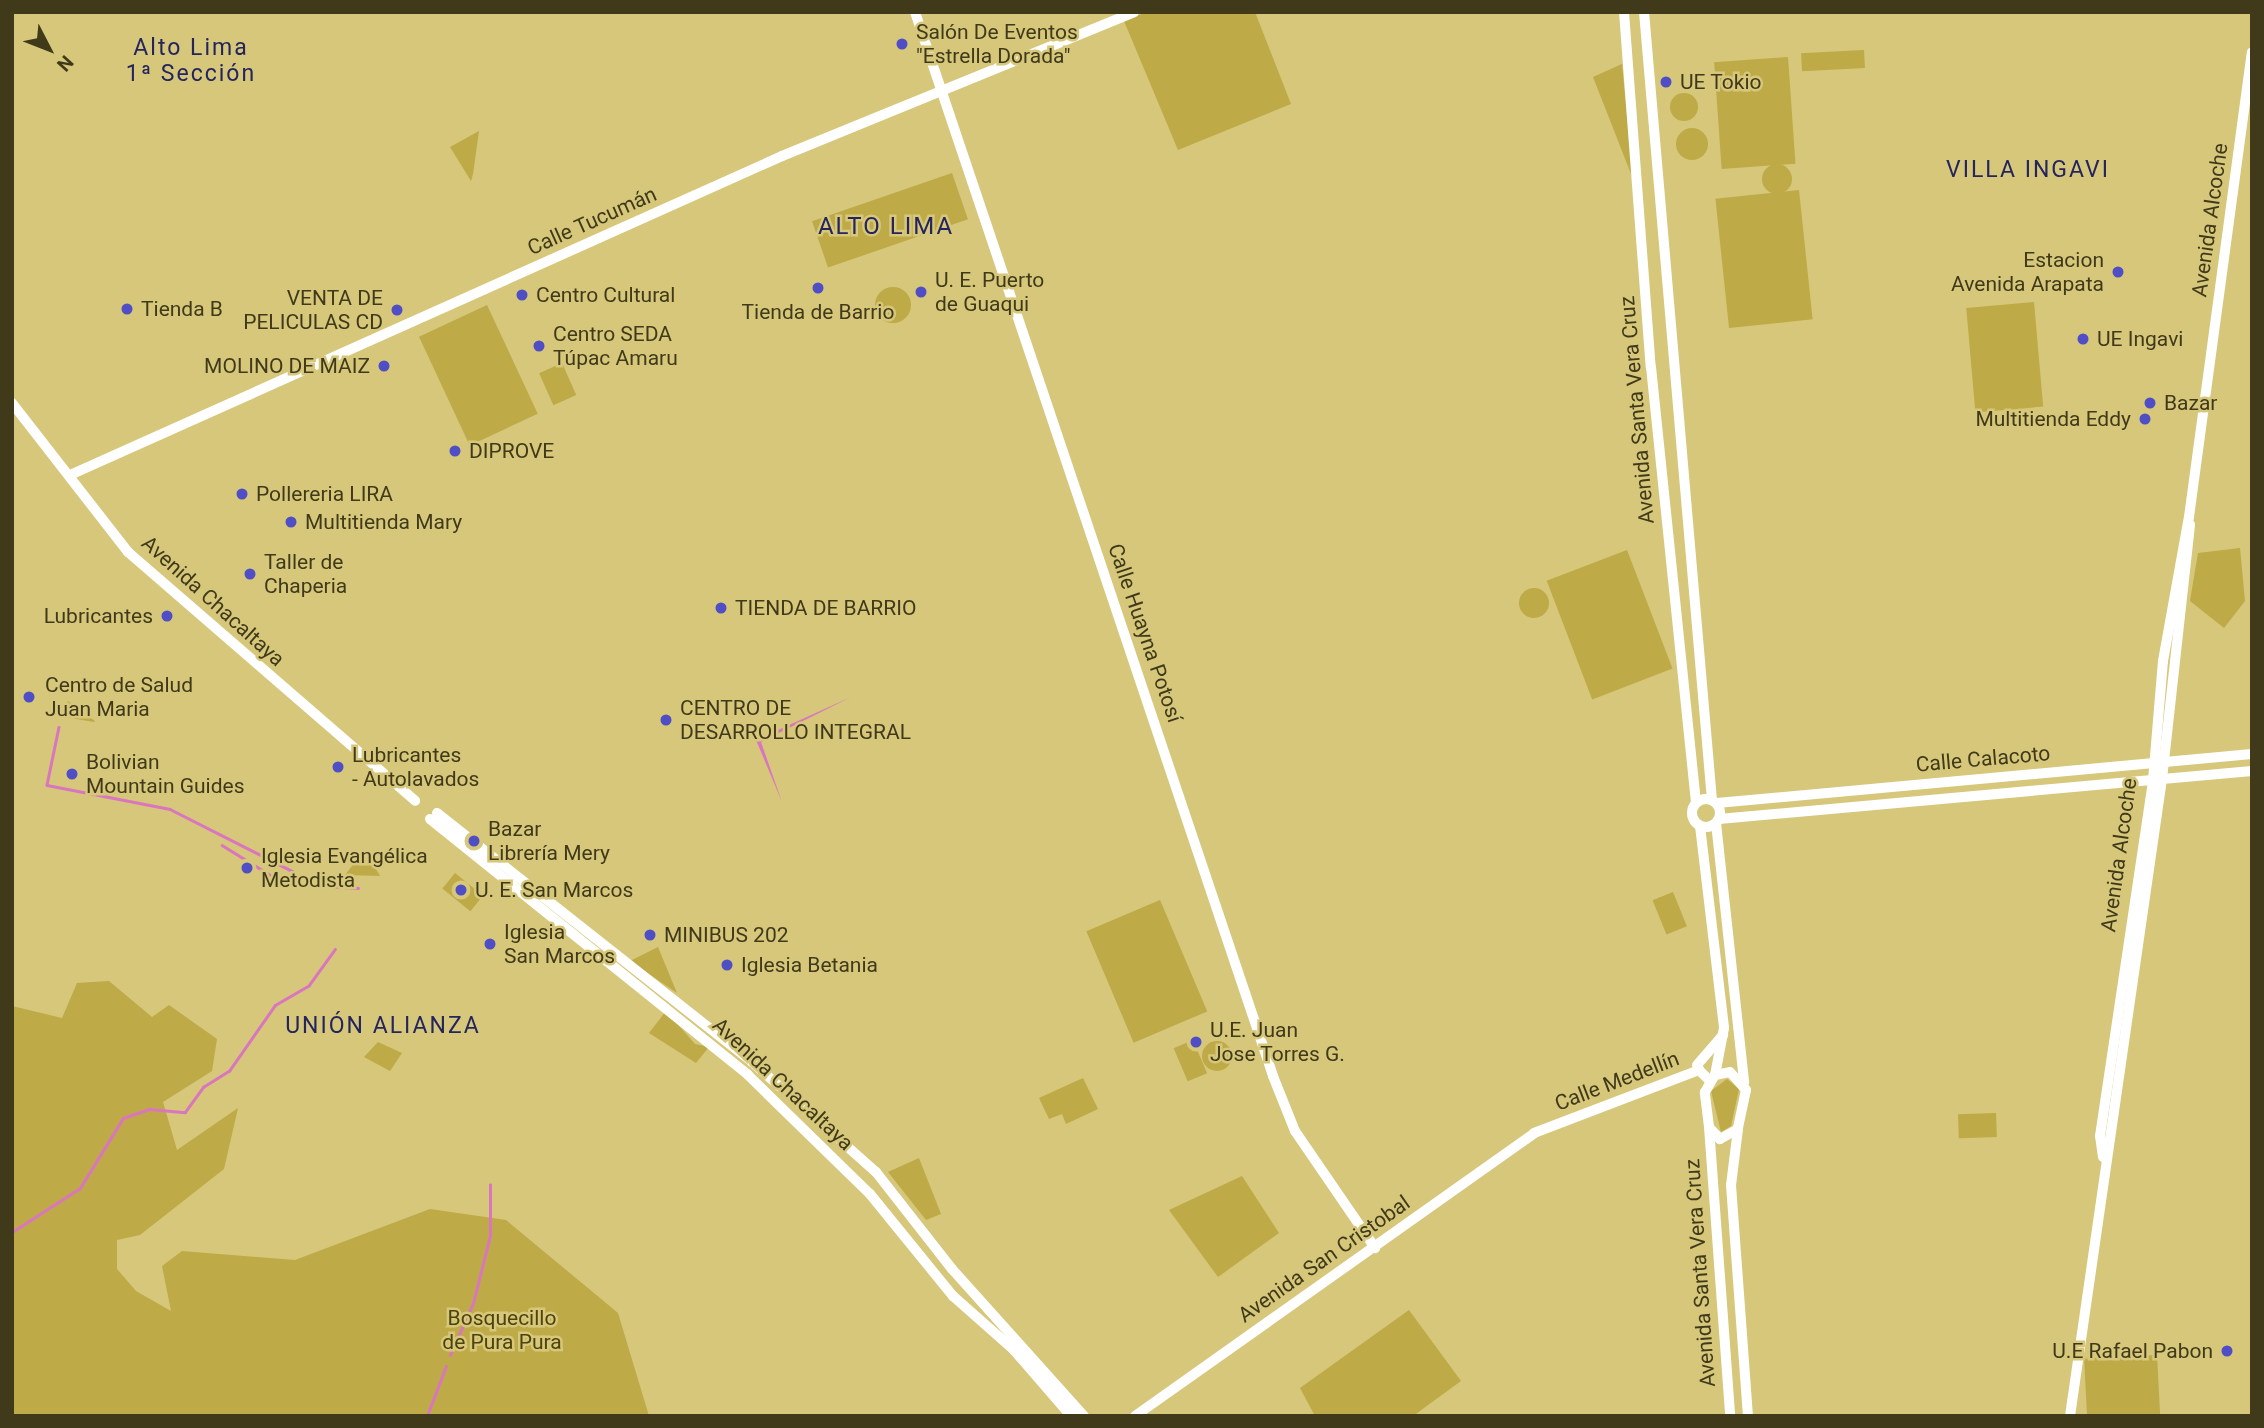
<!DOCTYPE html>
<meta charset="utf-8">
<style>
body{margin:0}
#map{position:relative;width:2264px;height:1428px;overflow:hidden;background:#d6c77a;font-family:Roboto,sans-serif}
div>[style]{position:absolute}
.green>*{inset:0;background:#beaa46;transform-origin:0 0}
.round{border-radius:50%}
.water>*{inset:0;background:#d976be}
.stream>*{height:2.5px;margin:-1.25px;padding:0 1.25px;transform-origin:1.25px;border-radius:1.25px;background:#d976be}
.secondary>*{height:10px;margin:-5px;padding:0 5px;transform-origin:5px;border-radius:5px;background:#fff}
.primary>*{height:10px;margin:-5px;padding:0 5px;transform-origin:5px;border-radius:5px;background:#fff}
.primary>.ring{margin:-5px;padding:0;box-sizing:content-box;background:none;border:10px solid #fff;border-radius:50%}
.dots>*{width:19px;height:19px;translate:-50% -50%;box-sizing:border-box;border:4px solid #d6c77a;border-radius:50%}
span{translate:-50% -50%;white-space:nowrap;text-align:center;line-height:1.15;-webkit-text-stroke:5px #d6c77a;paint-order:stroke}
.poi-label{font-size:21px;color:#403a1a}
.left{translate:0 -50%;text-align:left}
.right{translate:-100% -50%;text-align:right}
.street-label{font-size:21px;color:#403a1a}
.park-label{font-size:21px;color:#4d430c}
.neighbourhood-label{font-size:23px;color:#25255e;letter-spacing:2px}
.quarter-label{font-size:24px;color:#25255e;letter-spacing:2px}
.frame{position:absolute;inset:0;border:14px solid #403a1a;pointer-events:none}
.north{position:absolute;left:14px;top:14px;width:70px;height:70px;-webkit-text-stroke:5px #d6c77a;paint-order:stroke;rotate:132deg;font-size:19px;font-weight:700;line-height:28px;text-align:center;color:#403a1a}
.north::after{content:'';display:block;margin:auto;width:24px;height:32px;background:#403a1a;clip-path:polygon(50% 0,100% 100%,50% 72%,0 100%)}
</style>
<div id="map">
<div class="green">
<i style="clip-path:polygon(1147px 12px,1255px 12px,1291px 104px,1178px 150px,1124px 21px)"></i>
<i style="left:1864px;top:50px;width:18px;height:63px;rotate:87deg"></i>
<i style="left:1788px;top:57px;width:107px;height:74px;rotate:86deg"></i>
<i style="clip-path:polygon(1622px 64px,1633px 179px,1593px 77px)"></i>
<i class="round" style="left:1670px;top:93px;width:28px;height:28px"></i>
<i class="round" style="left:1676px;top:128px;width:32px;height:32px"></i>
<i style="clip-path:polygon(479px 131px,473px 174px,471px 181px,450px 147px)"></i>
<i class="round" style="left:1762px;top:164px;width:30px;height:30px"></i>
<i style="left:952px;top:173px;width:49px;height:148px;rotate:71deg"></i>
<i style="left:1799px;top:190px;width:130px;height:84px;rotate:84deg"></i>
<i class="round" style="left:875px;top:287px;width:36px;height:36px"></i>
<i style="left:2034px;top:302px;width:105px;height:68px;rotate:85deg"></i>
<i style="left:487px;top:305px;width:120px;height:75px;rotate:65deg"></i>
<i style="left:562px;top:363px;width:35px;height:25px;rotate:66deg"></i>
<i style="clip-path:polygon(2240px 548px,2245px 601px,2224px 628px,2190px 601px,2198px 553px)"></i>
<i style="left:1627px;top:550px;width:127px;height:86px;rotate:69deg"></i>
<i class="round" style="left:1519px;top:588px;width:30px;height:30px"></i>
<i style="clip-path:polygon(68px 701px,95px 721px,94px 722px,59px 716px)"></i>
<i style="clip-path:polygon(362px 853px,376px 869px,380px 876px,345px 875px)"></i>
<i style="left:455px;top:873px;width:36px;height:20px;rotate:39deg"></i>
<i style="left:1673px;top:892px;width:37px;height:22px;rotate:68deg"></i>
<i style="left:1160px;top:900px;width:121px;height:80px;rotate:67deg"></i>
<i style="clip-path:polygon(658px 947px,677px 993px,630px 961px)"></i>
<i style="clip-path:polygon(109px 981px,152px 1017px,169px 1005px,217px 1039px,212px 1071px,163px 1102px,177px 1150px,238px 1108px,224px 1169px,140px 1235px,117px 1240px,117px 1269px,136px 1291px,171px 1311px,162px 1266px,182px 1251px,295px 1260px,430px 1209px,506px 1220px,618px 1313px,649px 1416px,12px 1416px,12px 1006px,62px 1018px,77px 983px)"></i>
<i style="clip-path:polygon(666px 1011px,695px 1044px,709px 1047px,696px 1063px,649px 1033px)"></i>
<i style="left:1193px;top:1040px;width:36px;height:21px;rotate:67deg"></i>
<i class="round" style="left:1202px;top:1041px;width:30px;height:30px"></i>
<i style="clip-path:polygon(378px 1042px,402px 1053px,390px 1071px,364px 1057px)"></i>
<i style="clip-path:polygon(1083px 1078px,1098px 1109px,1066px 1124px,1062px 1114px,1049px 1119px,1039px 1098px)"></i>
<i style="clip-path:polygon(1727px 1079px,1739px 1089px,1731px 1126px,1721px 1132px,1711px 1091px)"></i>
<i style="left:1996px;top:1113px;width:24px;height:38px;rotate:88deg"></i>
<i style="clip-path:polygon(919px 1158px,941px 1214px,926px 1220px,888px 1172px)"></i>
<i style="clip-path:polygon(1242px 1176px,1279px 1233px,1218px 1277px,1169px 1210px)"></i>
<i style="clip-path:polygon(1409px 1310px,1461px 1381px,1413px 1416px,1315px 1416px,1300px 1388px)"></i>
<i style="left:2157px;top:1355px;width:61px;height:73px;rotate:87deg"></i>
</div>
<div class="water">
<i style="clip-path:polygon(851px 697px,761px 742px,782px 802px,756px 740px)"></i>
</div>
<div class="stream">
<i style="left:59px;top:727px;width:59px;rotate:101.7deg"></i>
<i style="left:47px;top:785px;width:125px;rotate:11deg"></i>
<i style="left:170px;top:809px;width:139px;rotate:26.9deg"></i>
<i style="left:222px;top:845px;width:72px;rotate:31.9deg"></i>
<i style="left:283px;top:883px;width:75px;rotate:3.8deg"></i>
<i style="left:12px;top:1232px;width:81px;rotate:-32.9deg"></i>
<i style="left:80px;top:1188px;width:82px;rotate:-58.4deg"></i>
<i style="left:123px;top:1118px;width:28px;rotate:-19deg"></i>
<i style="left:149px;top:1109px;width:36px;rotate:5deg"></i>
<i style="left:185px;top:1112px;width:31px;rotate:-54deg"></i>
<i style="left:203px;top:1087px;width:31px;rotate:-32deg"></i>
<i style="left:229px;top:1071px;width:80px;rotate:-55.1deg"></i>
<i style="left:275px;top:1005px;width:39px;rotate:-30deg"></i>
<i style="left:309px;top:985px;width:44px;rotate:-54.2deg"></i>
<i style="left:450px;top:1355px;width:57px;rotate:-66.1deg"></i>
<i style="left:473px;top:1303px;width:69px;rotate:-75.8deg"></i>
<i style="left:490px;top:1236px;width:51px;rotate:-90deg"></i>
<i style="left:427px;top:1416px;width:53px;rotate:-69.2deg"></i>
</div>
<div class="secondary">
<i style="left:915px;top:12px;width:1123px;rotate:71.4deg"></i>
<i style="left:1273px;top:1076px;width:59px;rotate:68.2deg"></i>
<i style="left:1295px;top:1131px;width:142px;rotate:55.6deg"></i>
<i style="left:12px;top:403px;width:189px;rotate:52.1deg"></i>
<i style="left:128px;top:552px;width:380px;rotate:40.9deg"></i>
<i style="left:70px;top:475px;width:780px;rotate:-24.13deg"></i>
<i style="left:782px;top:156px;width:380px;rotate:-22.2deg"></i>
<i style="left:437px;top:813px;width:402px;rotate:38.3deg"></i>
<i style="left:752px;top:1062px;width:166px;rotate:41.6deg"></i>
<i style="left:876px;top:1172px;width:123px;rotate:51.9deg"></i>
<i style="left:952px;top:1269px;width:198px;rotate:48.1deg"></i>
<i style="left:430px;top:819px;width:408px;rotate:38.8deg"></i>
<i style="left:748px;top:1075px;width:170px;rotate:44.3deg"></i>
<i style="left:870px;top:1194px;width:132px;rotate:50.9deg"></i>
<i style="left:953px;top:1296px;width:80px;rotate:41.5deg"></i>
<i style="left:1013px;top:1349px;width:89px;rotate:49.1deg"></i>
<i style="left:1716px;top:823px;width:261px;rotate:83.8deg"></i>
<i style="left:1700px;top:826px;width:203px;rotate:83.2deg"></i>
<i style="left:1724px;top:1028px;width:48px;rotate:100.8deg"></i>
<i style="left:1697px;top:1065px;width:40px;rotate:-49deg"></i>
<i style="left:1730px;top:1072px;width:24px;rotate:48deg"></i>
<i style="left:1746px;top:1090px;width:40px;rotate:102deg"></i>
<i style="left:1738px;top:1129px;width:21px;rotate:151deg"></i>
<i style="left:1720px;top:1139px;width:16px;rotate:-133deg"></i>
<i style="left:1709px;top:1127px;width:35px;rotate:-97deg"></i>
<i style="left:1705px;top:1092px;width:20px;rotate:-60deg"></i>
<i style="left:1715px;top:1075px;width:15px;rotate:-11deg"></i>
<i style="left:1709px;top:1127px;width:290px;rotate:85.8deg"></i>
<i style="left:1738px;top:1129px;width:56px;rotate:97.1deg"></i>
<i style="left:1731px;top:1185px;width:232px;rotate:85.8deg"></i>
<i style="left:2103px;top:1157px;width:21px;rotate:-98deg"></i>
<i style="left:2100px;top:1136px;width:360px;rotate:-81.5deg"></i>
<i style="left:2153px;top:780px;width:119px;rotate:-85.2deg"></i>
<i style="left:2163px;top:661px;width:146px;rotate:-79.8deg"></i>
<i style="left:2189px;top:517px;width:469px;rotate:-82.3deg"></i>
<i style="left:1135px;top:1416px;width:489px;rotate:-35.3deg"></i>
<i style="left:1534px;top:1133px;width:177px;rotate:-20.9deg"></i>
<i style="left:1699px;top:1070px;width:16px;rotate:45deg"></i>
<i style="left:2070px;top:1416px;width:644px;rotate:-81.78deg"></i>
<i style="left:2162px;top:779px;width:256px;rotate:-83.7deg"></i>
</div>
<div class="primary">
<i style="left:1624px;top:12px;width:356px;rotate:85.7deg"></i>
<i style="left:1651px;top:367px;width:437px;rotate:84.1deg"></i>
<i style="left:1644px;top:12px;width:791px;rotate:85.07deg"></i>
<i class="ring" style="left:1692px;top:799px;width:18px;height:18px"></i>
<i style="left:1717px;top:803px;width:537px;rotate:-5.23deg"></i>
<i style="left:1719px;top:819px;width:535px;rotate:-5.15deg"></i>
</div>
<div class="dots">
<i style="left:902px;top:44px;background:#504ec5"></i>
<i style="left:1666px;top:82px;background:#504ec5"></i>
<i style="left:2118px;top:272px;background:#504ec5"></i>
<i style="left:818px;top:288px;background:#504ec5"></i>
<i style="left:921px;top:292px;background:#504ec5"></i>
<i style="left:522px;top:295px;background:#504ec5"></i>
<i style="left:127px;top:309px;background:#504ec5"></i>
<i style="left:397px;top:310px;background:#504ec5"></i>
<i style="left:2083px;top:339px;background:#504ec5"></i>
<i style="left:539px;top:346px;background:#504ec5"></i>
<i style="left:384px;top:366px;background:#504ec5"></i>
<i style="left:2150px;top:403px;background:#504ec5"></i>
<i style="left:2145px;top:419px;background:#504ec5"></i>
<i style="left:455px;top:451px;background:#504ec5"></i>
<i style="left:242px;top:494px;background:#504ec5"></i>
<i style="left:291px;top:522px;background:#504ec5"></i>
<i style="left:250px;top:574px;background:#504ec5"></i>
<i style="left:721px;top:608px;background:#504ec5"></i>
<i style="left:167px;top:616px;background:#504ec5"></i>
<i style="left:29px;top:697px;background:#504ec5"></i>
<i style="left:666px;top:720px;background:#504ec5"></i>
<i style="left:338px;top:767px;background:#504ec5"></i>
<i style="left:72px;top:774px;background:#504ec5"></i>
<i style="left:474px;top:841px;background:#504ec5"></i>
<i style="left:247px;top:868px;background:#504ec5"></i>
<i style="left:461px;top:890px;background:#504ec5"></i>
<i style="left:650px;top:935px;background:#504ec5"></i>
<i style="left:490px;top:944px;background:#504ec5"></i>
<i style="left:727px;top:965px;background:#504ec5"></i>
<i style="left:1196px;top:1042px;background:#504ec5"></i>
<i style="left:2227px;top:1351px;background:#504ec5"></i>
</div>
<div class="poi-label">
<span class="left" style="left:916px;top:44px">Salón De Eventos<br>"Estrella Dorada"</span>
<span class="left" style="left:1680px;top:82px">UE Tokio</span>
<span class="right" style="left:2104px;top:272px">Estacion<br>Avenida Arapata</span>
<span class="left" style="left:935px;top:292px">U. E. Puerto<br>de Guaqui</span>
<span class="left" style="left:536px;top:295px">Centro Cultural</span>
<span class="right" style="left:383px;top:310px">VENTA DE<br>PELICULAS CD</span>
<span class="left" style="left:141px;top:309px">Tienda B</span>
<span style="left:818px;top:312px">Tienda de Barrio</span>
<span class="left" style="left:553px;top:346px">Centro SEDA<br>Túpac Amaru</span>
<span class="left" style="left:2097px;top:339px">UE Ingavi</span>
<span class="right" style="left:370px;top:366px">MOLINO DE MAIZ</span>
<span class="left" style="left:2164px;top:403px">Bazar</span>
<span class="right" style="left:2131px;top:419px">Multitienda Eddy</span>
<span class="left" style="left:469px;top:451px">DIPROVE</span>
<span class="left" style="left:256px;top:494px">Pollereria LIRA</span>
<span class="left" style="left:305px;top:522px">Multitienda Mary</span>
<span class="left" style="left:264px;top:574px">Taller de<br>Chaperia</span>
<span class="left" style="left:735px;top:608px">TIENDA DE BARRIO</span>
<span class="right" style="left:153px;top:616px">Lubricantes</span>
<span class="left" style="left:45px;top:697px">Centro de Salud<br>Juan Maria</span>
<span class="left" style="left:680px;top:720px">CENTRO DE<br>DESARROLLO INTEGRAL</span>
<span class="left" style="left:352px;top:767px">Lubricantes<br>- Autolavados</span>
<span class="left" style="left:86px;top:774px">Bolivian<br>Mountain Guides</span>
<span class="left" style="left:488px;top:841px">Bazar<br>Librería Mery</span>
<span class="left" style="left:261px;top:868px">Iglesia Evangélica<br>Metodista</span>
<span class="left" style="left:475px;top:890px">U. E. San Marcos</span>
<span class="left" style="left:504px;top:944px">Iglesia<br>San Marcos</span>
<span class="left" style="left:664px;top:935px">MINIBUS 202</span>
<span class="left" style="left:741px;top:965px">Iglesia Betania</span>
<span class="left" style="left:1210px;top:1042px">U.E. Juan<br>Jose Torres G.</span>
<span class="right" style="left:2213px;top:1351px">U.E Rafael Pabon</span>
</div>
<div class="street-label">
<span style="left:2210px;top:220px;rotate:-82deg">Avenida Alcoche</span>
<span style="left:592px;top:221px;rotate:-24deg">Calle Tucumán</span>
<span style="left:1637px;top:410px;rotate:-95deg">Avenida Santa Vera Cruz</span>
<span style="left:213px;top:601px;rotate:42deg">Avenida Chacaltaya</span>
<span style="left:1145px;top:633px;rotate:71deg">Calle Huayna Potosí</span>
<span style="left:1983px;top:759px;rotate:-5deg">Calle Calacoto</span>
<span style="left:2119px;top:855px;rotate:-82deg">Avenida Alcoche</span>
<span style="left:1617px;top:1081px;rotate:-21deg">Calle Medellín</span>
<span style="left:783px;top:1084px;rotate:43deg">Avenida Chacaltaya</span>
<span style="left:1324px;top:1259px;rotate:-35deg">Avenida San Cristobal</span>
<span style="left:1700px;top:1273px;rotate:-94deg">Avenida Santa Vera Cruz</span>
</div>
<div class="park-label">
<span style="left:502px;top:1330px">Bosquecillo<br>de Pura Pura</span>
</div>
<div class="neighbourhood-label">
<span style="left:191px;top:61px">Alto Lima<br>1ª Sección</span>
<span style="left:2028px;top:170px">VILLA INGAVI</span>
<span style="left:383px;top:1026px">UNIÓN ALIANZA</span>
</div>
<div class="quarter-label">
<span style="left:886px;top:227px">ALTO LIMA</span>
</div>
<div class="frame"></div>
<div class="north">N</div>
</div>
